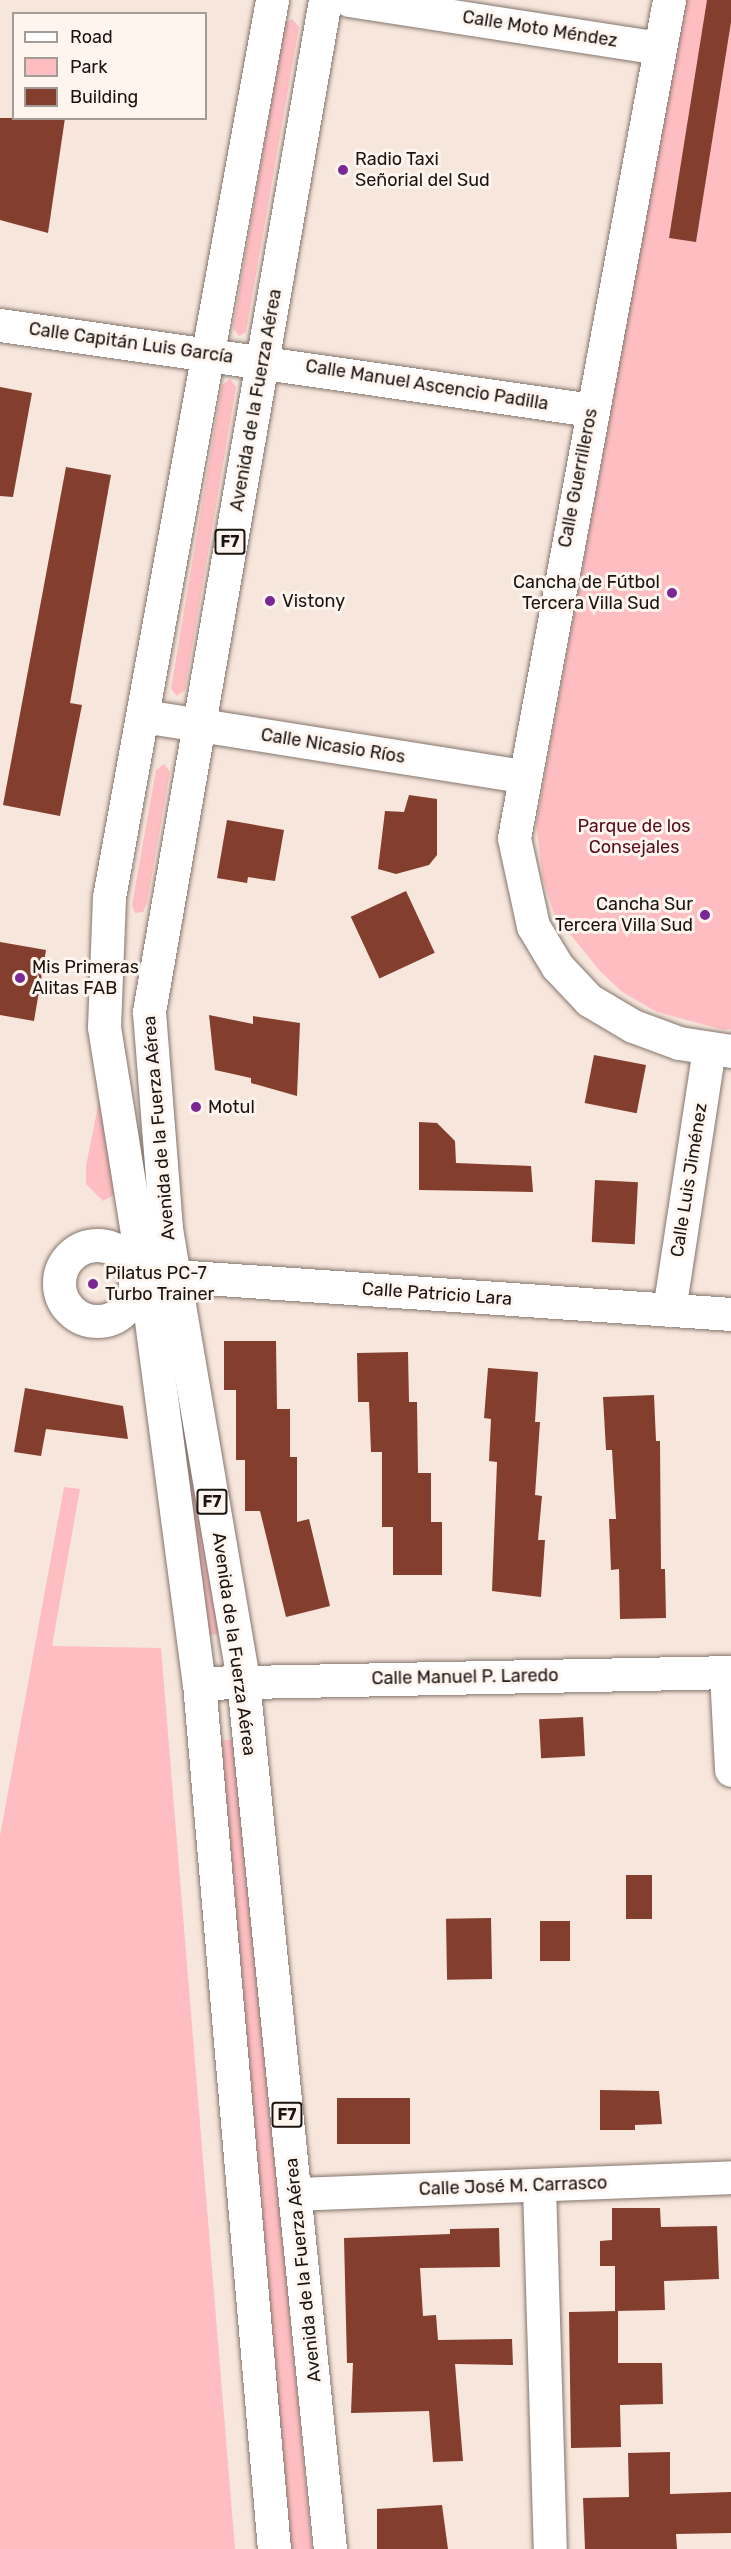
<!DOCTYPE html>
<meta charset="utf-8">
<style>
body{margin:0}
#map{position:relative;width:731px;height:2549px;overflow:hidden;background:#f7e6dc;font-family:Rubik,sans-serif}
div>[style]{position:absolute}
.green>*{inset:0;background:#febec1}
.building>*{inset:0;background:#843e2d;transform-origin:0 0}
.roads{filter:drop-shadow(0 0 2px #84766d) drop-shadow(0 0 2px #84766d)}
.minor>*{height:33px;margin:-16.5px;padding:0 16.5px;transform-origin:16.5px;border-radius:16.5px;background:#fff}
.minor>.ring{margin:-16.5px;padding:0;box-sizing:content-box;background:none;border:33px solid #fff;border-radius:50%}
.highway>*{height:33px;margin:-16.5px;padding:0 16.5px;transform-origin:16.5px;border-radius:16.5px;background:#fff}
.dots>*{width:16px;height:16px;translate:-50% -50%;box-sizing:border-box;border:3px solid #fff5ef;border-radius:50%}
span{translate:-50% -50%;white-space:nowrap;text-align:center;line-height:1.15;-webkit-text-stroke:6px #fff5ef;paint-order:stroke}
.shield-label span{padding:2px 4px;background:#fff5ef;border:2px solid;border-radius:4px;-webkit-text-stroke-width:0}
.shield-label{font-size:16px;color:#1a1411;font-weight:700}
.street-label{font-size:18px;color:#1a1411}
.poi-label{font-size:18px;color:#1a1411}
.left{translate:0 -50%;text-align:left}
.right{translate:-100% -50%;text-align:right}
.park-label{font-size:18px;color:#570d1c}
.legend{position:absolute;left:12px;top:12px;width:195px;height:108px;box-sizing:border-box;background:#fff5ef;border:2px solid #a39b96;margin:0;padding:8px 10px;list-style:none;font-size:18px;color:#1a1411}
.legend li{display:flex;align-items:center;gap:12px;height:30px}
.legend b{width:30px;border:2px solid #a39b96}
</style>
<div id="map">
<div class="green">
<i style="clip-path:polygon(685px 0,731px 0,731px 1029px,724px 1030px,657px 1012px,622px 992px,599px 970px,554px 914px,543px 879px,536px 824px)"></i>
<i style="clip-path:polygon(292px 19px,299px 27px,246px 332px,239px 336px,233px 328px,285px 23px)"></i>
<i style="clip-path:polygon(230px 379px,236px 387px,185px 690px,177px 696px,171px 689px,222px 385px)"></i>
<i style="clip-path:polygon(164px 764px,170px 772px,147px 903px,143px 912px,135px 913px,132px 905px,156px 770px)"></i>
<i style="clip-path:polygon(102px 1086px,117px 1193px,103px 1201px,86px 1184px,86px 1166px)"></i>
<i style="clip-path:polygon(173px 1365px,222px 1632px,209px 1636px)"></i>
<i style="clip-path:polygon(64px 1487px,80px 1489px,52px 1646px,161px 1648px,235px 2549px,0 2549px,0 1836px)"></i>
<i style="clip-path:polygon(236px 1739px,312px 2549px,289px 2549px,217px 1741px)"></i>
</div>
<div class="building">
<i style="clip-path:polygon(707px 0,731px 0,731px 22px,696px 242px,669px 238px)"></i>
<i style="clip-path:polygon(0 118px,65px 118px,48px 233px,0 220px)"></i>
<i style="clip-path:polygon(0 387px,32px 393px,13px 497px,0 496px)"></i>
<i style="clip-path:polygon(66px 467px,111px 475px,70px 703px,82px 705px,60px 816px,3px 805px)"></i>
<i style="clip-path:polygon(409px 795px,437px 799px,437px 855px,429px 865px,396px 874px,378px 869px,385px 811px,404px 812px)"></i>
<i style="clip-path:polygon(227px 820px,284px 830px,275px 881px,248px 877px,247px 883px,217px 878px)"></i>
<i style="left:406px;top:891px;width:68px;height:61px;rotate:65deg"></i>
<i style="clip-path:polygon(0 942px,46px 950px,34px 1021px,0 1015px)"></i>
<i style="clip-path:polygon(209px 1015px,253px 1024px,253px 1016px,300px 1023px,297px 1096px,251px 1083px,251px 1078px,215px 1070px)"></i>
<i style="left:594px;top:1055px;width:53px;height:49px;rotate:11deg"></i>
<i style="clip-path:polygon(419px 1122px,437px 1123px,455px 1141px,456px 1163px,531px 1166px,533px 1192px,419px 1190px)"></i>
<i style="left:595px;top:1180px;width:43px;height:62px;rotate:3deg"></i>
<i style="clip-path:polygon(224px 1341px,276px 1341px,277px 1409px,290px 1409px,290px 1457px,297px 1457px,297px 1522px,309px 1519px,330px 1606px,286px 1617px,260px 1511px,245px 1511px,245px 1460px,236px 1460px,236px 1390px,224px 1390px)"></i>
<i style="clip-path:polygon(408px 1352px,409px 1402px,417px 1402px,418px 1473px,431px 1473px,431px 1522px,442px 1522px,442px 1575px,393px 1575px,393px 1527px,382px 1527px,382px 1452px,371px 1452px,369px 1402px,358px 1402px,357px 1353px)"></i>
<i style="clip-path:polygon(488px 1368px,538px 1372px,535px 1422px,540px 1422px,535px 1495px,542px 1496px,538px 1540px,545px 1540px,541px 1597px,492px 1591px,497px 1462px,489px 1461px,491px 1419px,484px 1418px)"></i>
<i style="clip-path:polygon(25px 1388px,123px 1406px,128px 1439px,46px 1429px,41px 1456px,14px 1452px)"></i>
<i style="clip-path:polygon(654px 1395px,656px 1441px,660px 1441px,661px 1569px,665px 1569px,666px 1618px,620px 1619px,619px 1569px,611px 1570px,609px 1519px,616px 1519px,612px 1450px,606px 1450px,603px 1397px)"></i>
<i style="left:583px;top:1717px;width:39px;height:44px;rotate:87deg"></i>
<i style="left:626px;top:1875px;width:26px;height:44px"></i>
<i style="left:491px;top:1918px;width:61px;height:45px;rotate:89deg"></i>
<i style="left:540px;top:1921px;width:30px;height:40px"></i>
<i style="clip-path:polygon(600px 2090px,659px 2091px,662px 2124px,635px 2125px,635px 2130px,600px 2130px)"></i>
<i style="left:410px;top:2098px;width:46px;height:73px;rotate:90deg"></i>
<i style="clip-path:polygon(612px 2208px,660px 2208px,661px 2227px,717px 2226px,719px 2279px,664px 2281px,665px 2310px,615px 2311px,615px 2266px,600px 2266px,600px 2241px,612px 2240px)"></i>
<i style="clip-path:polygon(499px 2228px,500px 2267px,420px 2268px,423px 2316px,436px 2315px,438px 2340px,512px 2339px,513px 2365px,455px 2364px,463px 2461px,433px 2462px,429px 2411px,351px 2413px,353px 2363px,347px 2363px,344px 2238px,450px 2234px,450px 2229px)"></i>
<i style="clip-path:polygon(618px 2311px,618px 2363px,662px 2363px,663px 2404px,620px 2405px,621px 2447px,571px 2448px,569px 2312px)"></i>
<i style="clip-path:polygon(670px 2452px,670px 2494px,731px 2492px,731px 2533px,676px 2534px,677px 2549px,585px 2549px,583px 2498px,629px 2497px,628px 2453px)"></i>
<i style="clip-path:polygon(442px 2505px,448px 2549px,377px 2549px,377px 2509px)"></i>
</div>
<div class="roads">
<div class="minor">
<i style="left:349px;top:0;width:314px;rotate:8.8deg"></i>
<i style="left:669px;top:0;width:852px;rotate:100.48deg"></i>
<i style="left:514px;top:838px;width:90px;rotate:77.8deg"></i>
<i style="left:533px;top:926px;width:47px;rotate:59deg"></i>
<i style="left:557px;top:966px;width:47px;rotate:46.7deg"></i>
<i style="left:589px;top:1000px;width:51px;rotate:30.6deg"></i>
<i style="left:633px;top:1026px;width:49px;rotate:20.3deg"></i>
<i style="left:679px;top:1043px;width:53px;rotate:8.7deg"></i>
<i style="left:0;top:325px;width:597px;rotate:8.18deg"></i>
<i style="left:143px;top:716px;width:384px;rotate:9deg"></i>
<i class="ring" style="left:59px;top:1245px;width:43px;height:43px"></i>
<i style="left:146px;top:1274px;width:586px;rotate:3.91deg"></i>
<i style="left:669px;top:1310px;width:263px;rotate:-81.3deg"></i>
<i style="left:726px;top:1673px;width:97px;rotate:87deg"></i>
<i style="left:199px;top:1683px;width:532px;rotate:-1.18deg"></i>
<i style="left:539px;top:2185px;width:364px;rotate:88.3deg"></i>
<i style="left:295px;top:2194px;width:436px;rotate:-2.2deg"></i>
</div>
<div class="highway">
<i style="left:272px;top:0;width:912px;rotate:100.3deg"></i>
<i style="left:109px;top:897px;width:130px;rotate:92.2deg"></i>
<i style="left:104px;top:1027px;width:290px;rotate:80.9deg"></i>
<i style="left:150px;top:1313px;width:373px;rotate:82.5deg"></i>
<i style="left:199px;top:1683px;width:869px;rotate:85.05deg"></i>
<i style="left:325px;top:0;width:1027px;rotate:99.87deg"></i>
<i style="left:149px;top:1012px;width:218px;rotate:85.5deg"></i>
<i style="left:166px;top:1229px;width:459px;rotate:80.3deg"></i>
<i style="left:243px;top:1681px;width:872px;rotate:84.28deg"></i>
</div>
</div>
<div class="dots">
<i style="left:343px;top:170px;background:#7b2796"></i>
<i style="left:672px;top:593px;background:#7b2796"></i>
<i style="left:270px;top:601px;background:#7b2796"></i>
<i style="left:705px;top:915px;background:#7b2796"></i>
<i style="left:20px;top:978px;background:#7b2796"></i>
<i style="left:196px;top:1107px;background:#7b2796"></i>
<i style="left:93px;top:1284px;background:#7b2796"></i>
</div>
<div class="shield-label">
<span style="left:230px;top:542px">F7</span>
<span style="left:212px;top:1502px">F7</span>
<span style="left:287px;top:2115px">F7</span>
</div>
<div class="street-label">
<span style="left:540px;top:29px;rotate:9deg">Calle Moto Méndez</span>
<span style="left:131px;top:343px;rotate:8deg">Calle Capitán Luis García</span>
<span style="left:427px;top:385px;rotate:9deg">Calle Manuel Ascencio Padilla</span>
<span style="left:256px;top:400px;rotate:-80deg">Avenida de la Fuerza Aérea</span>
<span style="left:578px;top:478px;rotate:-79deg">Calle Guerrilleros</span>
<span style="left:333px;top:746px;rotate:9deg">Calle Nicasio Ríos</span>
<span style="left:159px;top:1128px;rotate:-95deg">Avenida de la Fuerza Aérea</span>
<span style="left:689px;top:1180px;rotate:-81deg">Calle Luis Jiménez</span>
<span style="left:437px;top:1294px;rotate:4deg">Calle Patricio Lara</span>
<span style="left:234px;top:1644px;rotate:82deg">Avenida de la Fuerza Aérea</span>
<span style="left:465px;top:1677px;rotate:-1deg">Calle Manuel P. Laredo</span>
<span style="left:513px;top:2186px;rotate:-2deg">Calle José M. Carrasco</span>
<span style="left:303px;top:2270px;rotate:-96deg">Avenida de la Fuerza Aérea</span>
</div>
<div class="poi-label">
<span class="left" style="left:355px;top:170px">Radio Taxi<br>Señorial del Sud</span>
<span class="right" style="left:660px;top:593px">Cancha de Fútbol<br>Tercera Villa Sud</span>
<span class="left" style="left:282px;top:601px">Vistony</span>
<span class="right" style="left:693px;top:915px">Cancha Sur<br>Tercera Villa Sud</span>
<span class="left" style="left:32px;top:978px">Mis Primeras<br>Alitas FAB</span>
<span class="left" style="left:208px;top:1107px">Motul</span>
<span class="left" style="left:105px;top:1284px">Pilatus PC-7<br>Turbo Trainer</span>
</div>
<div class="park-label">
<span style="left:634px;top:837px">Parque de los<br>Consejales</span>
</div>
<ul class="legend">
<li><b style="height:8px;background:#fff"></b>Road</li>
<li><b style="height:16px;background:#febec1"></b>Park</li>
<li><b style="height:16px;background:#843e2d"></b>Building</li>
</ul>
</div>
